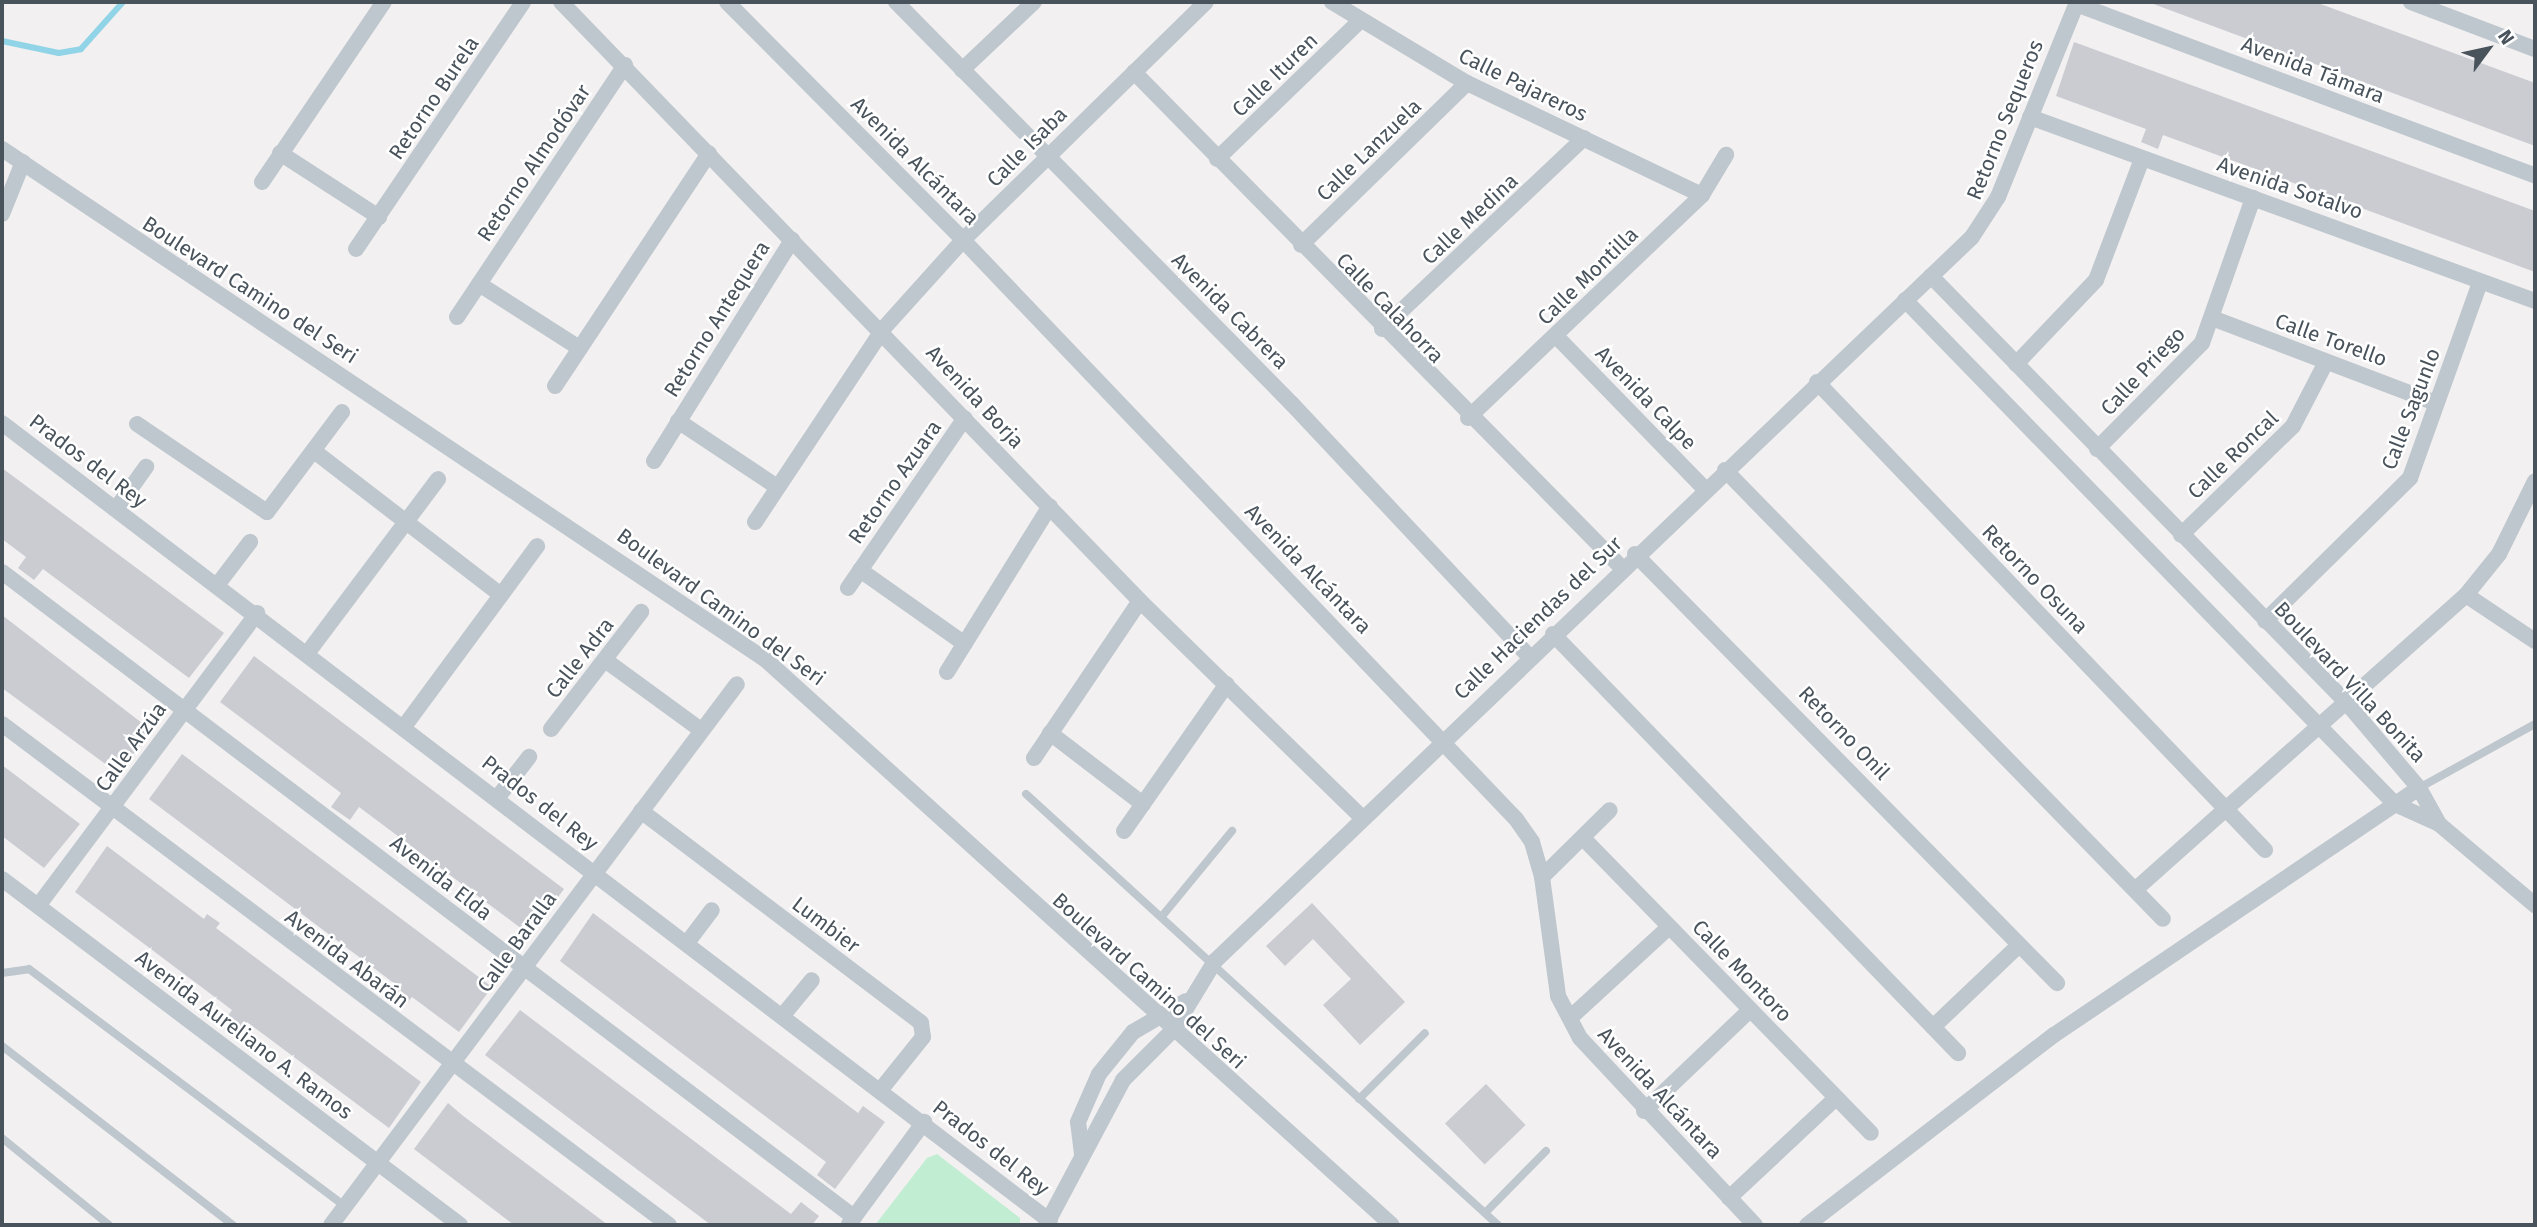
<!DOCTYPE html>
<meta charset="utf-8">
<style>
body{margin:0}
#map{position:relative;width:2537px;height:1227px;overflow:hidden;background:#f2f0f0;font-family:"Fira Sans",sans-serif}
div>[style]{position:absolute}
.green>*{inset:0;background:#c1edd3}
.stream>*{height:6px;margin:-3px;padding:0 3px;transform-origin:3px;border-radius:3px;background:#91d4e7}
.building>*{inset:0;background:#caccd2;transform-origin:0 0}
.lane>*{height:8px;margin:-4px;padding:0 4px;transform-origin:4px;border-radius:4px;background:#bfc7ce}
.street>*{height:16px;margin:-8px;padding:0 8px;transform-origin:8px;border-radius:8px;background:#bfc7ce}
span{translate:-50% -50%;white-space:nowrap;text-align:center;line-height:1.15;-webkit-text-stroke:5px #fff;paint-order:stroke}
.street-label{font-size:21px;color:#49535c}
.frame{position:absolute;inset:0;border:4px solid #49535c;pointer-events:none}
.north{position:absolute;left:2453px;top:14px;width:70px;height:70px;-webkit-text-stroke:5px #fff;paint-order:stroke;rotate:57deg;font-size:19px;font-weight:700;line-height:28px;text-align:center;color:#49535c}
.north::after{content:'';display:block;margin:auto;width:24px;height:32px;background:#49535c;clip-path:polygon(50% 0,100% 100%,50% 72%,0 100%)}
</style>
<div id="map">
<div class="green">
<i style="clip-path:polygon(937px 1154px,1020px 1218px,1020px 1225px,875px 1225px,927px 1158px)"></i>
</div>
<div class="stream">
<i style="left:2px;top:41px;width:58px;rotate:11.9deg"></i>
<i style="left:59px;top:53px;width:22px;rotate:-10deg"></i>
<i style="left:81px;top:49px;width:63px;rotate:-48.2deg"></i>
</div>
<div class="building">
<i style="clip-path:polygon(2148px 2px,2315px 2px,2535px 83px,2535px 146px)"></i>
<i style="clip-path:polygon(2074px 42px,2535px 211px,2535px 272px,2163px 135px,2158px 149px,2141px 142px,2146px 129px,2056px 96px)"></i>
<i style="clip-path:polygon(2px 468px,224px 633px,189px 678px,43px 569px,34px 580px,18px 568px,26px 557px,2px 539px)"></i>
<i style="clip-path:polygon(2px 615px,151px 730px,119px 774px,2px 688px)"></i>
<i style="clip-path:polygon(254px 656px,564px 889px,530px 935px,359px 807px,350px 820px,331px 807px,341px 793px,220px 702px)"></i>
<i style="clip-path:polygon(182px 754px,492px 987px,459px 1032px,412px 997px,406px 1004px,388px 992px,395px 984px,149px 799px)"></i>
<i style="clip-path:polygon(2px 765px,80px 824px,44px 868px,2px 836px)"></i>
<i style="clip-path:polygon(107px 846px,204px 919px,207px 914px,220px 923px,216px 928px,421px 1082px,389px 1128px,247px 1022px,238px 1034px,223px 1023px,232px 1010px,75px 892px)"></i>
<i style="clip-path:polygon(1312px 903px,1405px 1002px,1360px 1045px,1323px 1005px,1351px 979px,1313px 939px,1285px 966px,1266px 946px)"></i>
<i style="clip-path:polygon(593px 913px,858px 1113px,863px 1106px,885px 1122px,835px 1189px,817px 1175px,826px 1162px,560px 961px)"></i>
<i style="clip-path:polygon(520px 1010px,791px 1214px,801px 1202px,819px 1216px,812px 1225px,711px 1225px,485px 1055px)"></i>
<i style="left:1486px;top:1084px;width:57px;height:57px;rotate:46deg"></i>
<i style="clip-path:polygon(448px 1103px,462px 1115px,608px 1225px,514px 1225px,414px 1149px)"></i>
</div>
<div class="lane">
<i style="left:2419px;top:788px;width:132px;rotate:-28.9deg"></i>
<i style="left:1026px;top:794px;width:639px;rotate:42.4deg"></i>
<i style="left:1163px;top:915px;width:109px;rotate:-50.6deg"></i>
<i style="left:2px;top:973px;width:27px;rotate:-8deg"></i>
<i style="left:29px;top:969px;width:396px;rotate:36.9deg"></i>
<i style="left:2px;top:1046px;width:292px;rotate:37.8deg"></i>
<i style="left:1359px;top:1099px;width:93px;rotate:-45deg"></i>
<i style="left:2px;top:1138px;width:138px;rotate:39.1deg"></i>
<i style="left:1485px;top:1213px;width:87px;rotate:-45.5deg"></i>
</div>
<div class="street">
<i style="left:561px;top:2px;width:833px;rotate:45.97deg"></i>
<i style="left:1140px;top:601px;width:309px;rotate:44.3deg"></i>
<i style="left:727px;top:2px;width:335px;rotate:45.2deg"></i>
<i style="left:963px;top:240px;width:801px;rotate:46.32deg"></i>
<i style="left:1516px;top:819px;width:28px;rotate:55deg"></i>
<i style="left:1532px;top:842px;width:36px;rotate:74deg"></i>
<i style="left:1542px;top:877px;width:120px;rotate:82.3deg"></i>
<i style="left:1558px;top:996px;width:47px;rotate:62.4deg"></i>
<i style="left:1580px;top:1038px;width:256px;rotate:46.9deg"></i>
<i style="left:896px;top:2px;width:564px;rotate:45.43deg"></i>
<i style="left:1292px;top:404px;width:346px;rotate:46.8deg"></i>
<i style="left:1332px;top:2px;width:157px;rotate:31deg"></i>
<i style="left:1467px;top:83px;width:260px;rotate:25.5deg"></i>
<i style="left:2411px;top:2px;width:133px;rotate:20.8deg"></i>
<i style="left:2076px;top:4px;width:490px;rotate:20.5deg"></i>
<i style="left:962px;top:70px;width:99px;rotate:-43.4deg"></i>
<i style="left:1134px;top:72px;width:696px;rotate:45.47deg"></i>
<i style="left:2030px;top:117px;width:537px;rotate:20.02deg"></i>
<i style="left:2px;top:149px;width:919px;rotate:33.78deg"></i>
<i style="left:766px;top:660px;width:843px;rotate:42.07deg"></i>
<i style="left:280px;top:153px;width:118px;rotate:32.9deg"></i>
<i style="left:1217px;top:159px;width:200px;rotate:-44deg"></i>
<i style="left:262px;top:182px;width:217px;rotate:-55.9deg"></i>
<i style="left:2px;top:214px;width:56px;rotate:-68deg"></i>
<i style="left:1301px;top:245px;width:232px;rotate:-44.3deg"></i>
<i style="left:356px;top:249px;width:298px;rotate:-55.9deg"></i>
<i style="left:1931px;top:276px;width:595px;rotate:45.75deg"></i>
<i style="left:2346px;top:702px;width:113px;rotate:49.7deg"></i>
<i style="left:2419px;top:788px;width:41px;rotate:60.9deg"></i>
<i style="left:479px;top:284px;width:119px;rotate:32.6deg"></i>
<i style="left:1905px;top:300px;width:703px;rotate:45.81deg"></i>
<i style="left:2395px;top:804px;width:48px;rotate:24.4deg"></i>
<i style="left:2439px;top:824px;width:126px;rotate:40.2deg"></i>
<i style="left:457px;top:317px;width:303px;rotate:-56.3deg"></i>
<i style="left:2212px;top:318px;width:240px;rotate:20.8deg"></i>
<i style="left:1382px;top:329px;width:278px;rotate:-43.4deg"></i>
<i style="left:1556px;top:336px;width:214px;rotate:45.8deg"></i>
<i style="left:2016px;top:364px;width:116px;rotate:-46.4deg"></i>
<i style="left:2096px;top:280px;width:129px;rotate:-69.2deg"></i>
<i style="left:1817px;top:382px;width:648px;rotate:46.25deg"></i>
<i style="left:555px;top:386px;width:279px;rotate:-56.5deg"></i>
<i style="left:1468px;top:418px;width:323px;rotate:-43.6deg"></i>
<i style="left:1702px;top:195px;width:47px;rotate:-59deg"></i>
<i style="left:678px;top:421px;width:118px;rotate:33.6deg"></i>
<i style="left:2px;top:423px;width:1317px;rotate:37.29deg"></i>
<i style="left:137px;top:424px;width:157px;rotate:34.1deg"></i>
<i style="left:267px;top:512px;width:125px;rotate:-53.1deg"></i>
<i style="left:2097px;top:449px;width:149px;rotate:-45.3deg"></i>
<i style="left:2202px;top:343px;width:154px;rotate:-70.6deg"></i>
<i style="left:314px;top:451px;width:236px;rotate:37.6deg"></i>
<i style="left:654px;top:461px;width:261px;rotate:-58deg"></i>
<i style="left:1725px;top:470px;width:627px;rotate:45.71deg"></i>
<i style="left:116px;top:509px;width:52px;rotate:-54.5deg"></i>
<i style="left:755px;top:522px;width:232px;rotate:-56.4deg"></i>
<i style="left:883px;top:329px;width:120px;rotate:-48deg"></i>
<i style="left:963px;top:240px;width:340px;rotate:-44.4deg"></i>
<i style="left:2181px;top:535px;width:156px;rotate:-44.2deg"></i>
<i style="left:2293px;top:426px;width:72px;rotate:-62.7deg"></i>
<i style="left:1635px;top:554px;width:602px;rotate:45.47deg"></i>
<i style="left:860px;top:570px;width:128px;rotate:35.2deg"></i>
<i style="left:2px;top:572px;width:1069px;rotate:37.13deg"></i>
<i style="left:218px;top:584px;width:53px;rotate:-52.7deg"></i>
<i style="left:848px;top:588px;width:206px;rotate:-55.5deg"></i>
<i style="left:2466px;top:595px;width:83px;rotate:33.7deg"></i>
<i style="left:2265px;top:621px;width:204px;rotate:-44.6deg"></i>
<i style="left:2410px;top:478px;width:208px;rotate:-70.3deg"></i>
<i style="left:1553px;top:634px;width:583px;rotate:45.97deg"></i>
<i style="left:309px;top:651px;width:215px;rotate:-53.1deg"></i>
<i style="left:605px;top:660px;width:119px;rotate:36.1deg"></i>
<i style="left:947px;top:672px;width:195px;rotate:-58.2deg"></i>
<i style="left:2px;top:724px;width:834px;rotate:36.91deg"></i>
<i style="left:406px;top:724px;width:221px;rotate:-53.6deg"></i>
<i style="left:551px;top:729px;width:148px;rotate:-52.4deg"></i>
<i style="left:1050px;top:733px;width:117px;rotate:37.4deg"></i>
<i style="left:1034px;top:758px;width:189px;rotate:-56deg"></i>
<i style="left:498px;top:797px;width:51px;rotate:-52.2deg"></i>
<i style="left:641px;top:811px;width:351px;rotate:37.1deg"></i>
<i style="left:921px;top:1023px;width:14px;rotate:82deg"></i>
<i style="left:923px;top:1037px;width:65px;rotate:128.8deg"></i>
<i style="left:1124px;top:831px;width:179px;rotate:-55deg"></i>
<i style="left:1583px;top:838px;width:412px;rotate:45.7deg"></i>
<i style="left:1542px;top:877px;width:95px;rotate:-44.6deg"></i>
<i style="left:2px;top:879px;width:574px;rotate:37.07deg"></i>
<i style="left:2136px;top:889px;width:442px;rotate:-41.7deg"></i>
<i style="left:2466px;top:595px;width:53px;rotate:-51.2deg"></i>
<i style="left:2499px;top:554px;width:81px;rotate:-63.7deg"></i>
<i style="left:38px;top:906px;width:366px;rotate:-53.2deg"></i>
<i style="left:687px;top:943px;width:41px;rotate:-52.9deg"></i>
<i style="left:783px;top:1015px;width:45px;rotate:-50.4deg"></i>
<i style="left:1570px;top:1018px;width:134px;rotate:-42.6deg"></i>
<i style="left:1933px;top:1027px;width:119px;rotate:-43.6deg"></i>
<i style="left:1644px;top:1111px;width:146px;rotate:-43.6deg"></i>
<i style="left:1082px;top:1154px;width:32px;rotate:-97deg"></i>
<i style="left:1078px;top:1122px;width:52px;rotate:-66.4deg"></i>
<i style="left:1099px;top:1074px;width:54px;rotate:-51deg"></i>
<i style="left:1133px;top:1032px;width:61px;rotate:-30.3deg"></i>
<i style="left:1729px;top:1198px;width:146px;rotate:-43.1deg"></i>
<i style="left:849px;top:1224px;width:127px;rotate:-53.7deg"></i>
<i style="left:331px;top:1225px;width:676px;rotate:-53.11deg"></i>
<i style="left:1046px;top:1225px;width:164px;rotate:-62deg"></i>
<i style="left:1123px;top:1080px;width:71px;rotate:-45deg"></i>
<i style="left:1173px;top:1030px;width:81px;rotate:-58.7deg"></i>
<i style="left:1215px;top:961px;width:1047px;rotate:-43.72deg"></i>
<i style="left:1972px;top:237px;width:48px;rotate:-57deg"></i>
<i style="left:1998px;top:197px;width:210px;rotate:-67.9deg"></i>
<i style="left:1807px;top:1225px;width:312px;rotate:-37.6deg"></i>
<i style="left:2054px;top:1035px;width:441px;rotate:-34.1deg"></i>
</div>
<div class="street-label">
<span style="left:2313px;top:70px;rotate:21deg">Avenida Támara</span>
<span style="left:1275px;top:75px;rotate:-44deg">Calle Ituren</span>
<span style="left:1523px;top:85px;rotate:26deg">Calle Pajareros</span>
<span style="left:434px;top:98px;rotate:-56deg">Retorno Burela</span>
<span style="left:2005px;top:120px;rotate:-68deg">Retorno Sequeros</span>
<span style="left:1027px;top:147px;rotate:-45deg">Calle Isaba</span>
<span style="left:1369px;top:150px;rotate:-44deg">Calle Lanzuela</span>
<span style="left:915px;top:161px;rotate:45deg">Avenida Alcántara</span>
<span style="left:534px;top:163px;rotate:-56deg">Retorno Almodóvar</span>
<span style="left:2290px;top:188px;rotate:19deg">Avenida Sotalvo</span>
<span style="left:1470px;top:219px;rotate:-43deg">Calle Medina</span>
<span style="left:1588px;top:276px;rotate:-44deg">Calle Montilla</span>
<span style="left:250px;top:290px;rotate:33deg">Boulevard Camino del Seri</span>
<span style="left:1390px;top:308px;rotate:46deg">Calle Calahorra</span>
<span style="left:1230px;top:311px;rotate:45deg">Avenida Cabrera</span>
<span style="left:717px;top:319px;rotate:-58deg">Retorno Antequera</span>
<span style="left:2331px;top:340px;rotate:20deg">Calle Torello</span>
<span style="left:2143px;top:371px;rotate:-47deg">Calle Priego</span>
<span style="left:975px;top:397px;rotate:47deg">Avenida Borja</span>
<span style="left:1646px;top:398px;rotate:46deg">Avenida Calpe</span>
<span style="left:2411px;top:409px;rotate:-69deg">Calle Sagunlo</span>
<span style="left:2233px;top:455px;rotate:-44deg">Calle Roncal</span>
<span style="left:88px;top:461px;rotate:37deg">Prados del Rey</span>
<span style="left:895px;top:482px;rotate:-55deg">Retorno Azuara</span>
<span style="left:1308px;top:569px;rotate:46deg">Avenida Alcántara</span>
<span style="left:2035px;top:579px;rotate:46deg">Retorno Osuna</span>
<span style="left:721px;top:607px;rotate:36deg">Boulevard Camino del Seri</span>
<span style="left:1538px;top:618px;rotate:-44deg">Calle Haciendas del Sur</span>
<span style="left:580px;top:658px;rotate:-52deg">Calle Adra</span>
<span style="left:2350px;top:682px;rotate:47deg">Boulevard Villa Bonita</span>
<span style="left:1844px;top:733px;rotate:46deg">Retorno Onil</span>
<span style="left:131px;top:747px;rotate:-54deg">Calle Arzúa</span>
<span style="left:540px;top:803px;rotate:38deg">Prados del Rey</span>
<span style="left:441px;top:878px;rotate:38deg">Avenida Elda</span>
<span style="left:826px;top:925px;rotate:37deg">Lumbier</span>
<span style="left:517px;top:942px;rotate:-54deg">Calle Baralla</span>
<span style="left:347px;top:959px;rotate:37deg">Avenida Abarán</span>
<span style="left:1742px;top:971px;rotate:46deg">Calle Montoro</span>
<span style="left:1149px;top:981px;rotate:42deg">Boulevard Camino del Seri</span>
<span style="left:244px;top:1035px;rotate:37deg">Avenida Aureliano A. Ramos</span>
<span style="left:1660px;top:1093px;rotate:47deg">Avenida Alcántara</span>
<span style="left:991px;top:1148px;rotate:38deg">Prados del Rey</span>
</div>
<div class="frame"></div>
<div class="north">N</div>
</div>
